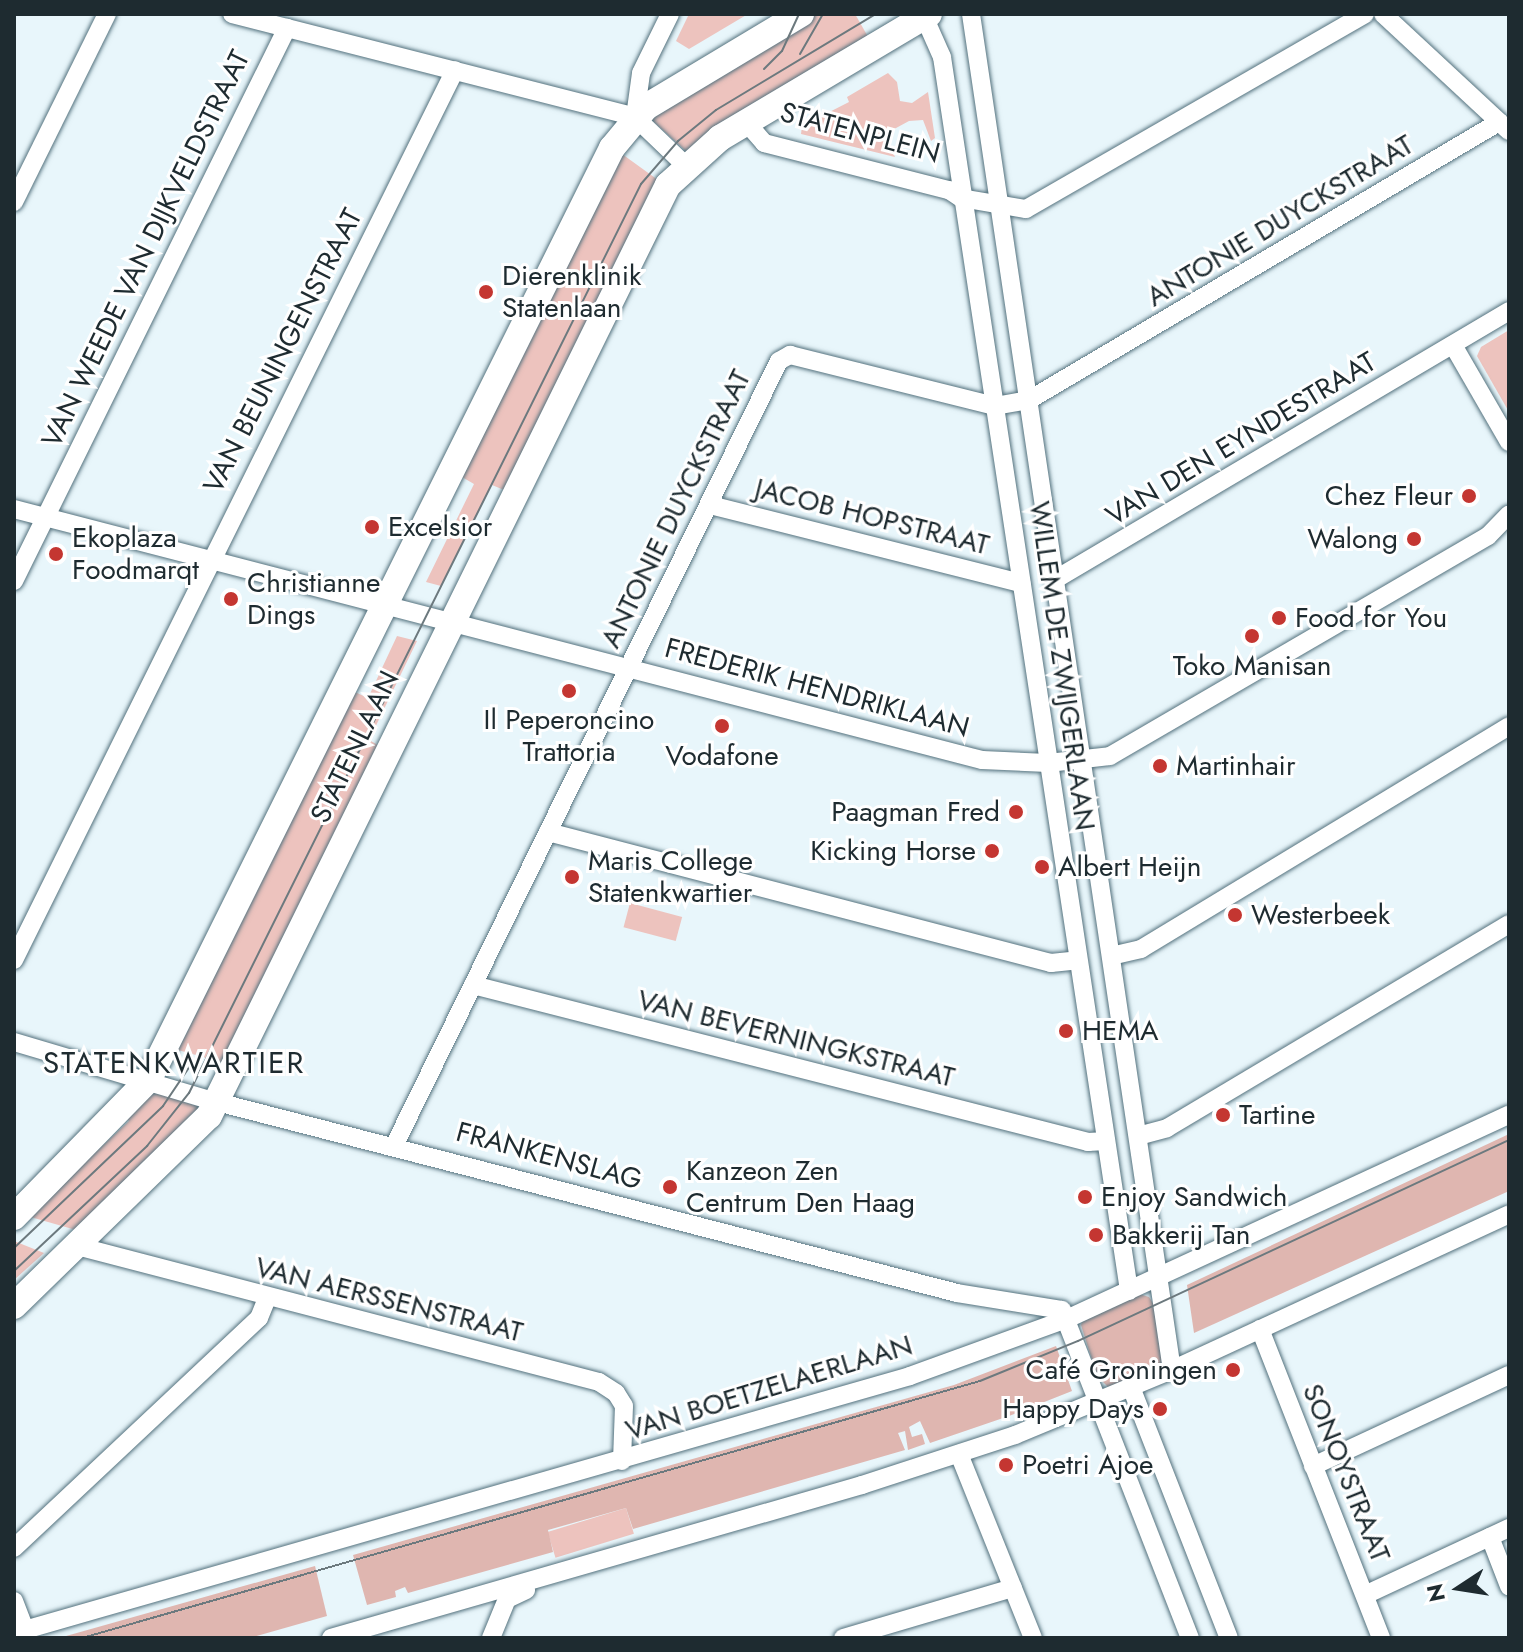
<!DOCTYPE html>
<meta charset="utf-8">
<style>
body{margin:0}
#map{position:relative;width:1523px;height:1652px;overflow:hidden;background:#e8f6fb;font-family:Jost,sans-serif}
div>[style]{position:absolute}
.green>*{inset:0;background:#edc3be;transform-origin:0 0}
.forest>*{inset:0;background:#dfb6b0}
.roads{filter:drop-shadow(0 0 2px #53717d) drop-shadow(0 0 2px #53717d)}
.street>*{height:18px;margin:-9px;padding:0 9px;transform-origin:9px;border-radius:9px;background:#fff}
.secondary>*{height:26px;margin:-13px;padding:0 13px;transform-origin:13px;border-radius:13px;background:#fff}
.tram>*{height:2px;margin:-1px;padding:0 1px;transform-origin:1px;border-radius:1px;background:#6c797e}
.dots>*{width:22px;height:22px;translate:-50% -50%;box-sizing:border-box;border:4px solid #fff;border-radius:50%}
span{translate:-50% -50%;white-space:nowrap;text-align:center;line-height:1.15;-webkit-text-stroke:6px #fff;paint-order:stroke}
.street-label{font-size:28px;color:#1e2b30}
.poi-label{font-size:28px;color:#1e2b30}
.left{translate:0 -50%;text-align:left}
.right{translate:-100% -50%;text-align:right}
.neighbourhood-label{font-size:30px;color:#1e2b30;letter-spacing:2px}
.frame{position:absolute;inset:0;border:16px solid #1e2b30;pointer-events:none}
.north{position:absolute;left:1419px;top:1548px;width:80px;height:80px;-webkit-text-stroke:6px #fff;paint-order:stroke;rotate:258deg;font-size:22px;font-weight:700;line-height:32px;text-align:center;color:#1e2b30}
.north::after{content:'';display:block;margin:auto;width:28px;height:36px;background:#1e2b30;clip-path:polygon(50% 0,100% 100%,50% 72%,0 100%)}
</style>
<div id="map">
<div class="green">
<i style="clip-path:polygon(689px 14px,748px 14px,689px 49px,676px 41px)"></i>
<i style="clip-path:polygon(810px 14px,855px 14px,871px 42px,687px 152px,654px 122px,651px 117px)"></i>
<i style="clip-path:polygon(888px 73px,897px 82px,900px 101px,912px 103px,928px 92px,935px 138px,931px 141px,923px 120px,909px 121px,885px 134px,895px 157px,801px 134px,802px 126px,849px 102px,847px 97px)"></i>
<i style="clip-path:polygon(622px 154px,658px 180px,504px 490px,492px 485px,441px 586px,426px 582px,474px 484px,462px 477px)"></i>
<i style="clip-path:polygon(1509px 330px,1509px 412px,1477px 356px,1481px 347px)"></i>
<i style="clip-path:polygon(397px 636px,417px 641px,369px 740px,378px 745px,224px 1063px,178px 1050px,349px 702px,355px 692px,368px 698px)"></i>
<i style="left:630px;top:903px;width:54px;height:25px;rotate:15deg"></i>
<i style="clip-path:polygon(154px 1092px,200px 1107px,76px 1230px,27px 1216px,129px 1121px,124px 1115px)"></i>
<i style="clip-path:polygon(14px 1241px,44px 1253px,14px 1280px)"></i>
<i style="left:626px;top:1508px;width:27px;height:82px;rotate:73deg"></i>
</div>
<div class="forest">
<i style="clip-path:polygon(1509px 1134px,1509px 1191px,1194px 1333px,1187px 1285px)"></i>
<i style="clip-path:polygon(1136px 1293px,1149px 1297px,1158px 1311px,1162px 1366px,1108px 1387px,1097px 1376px,1081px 1325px,1083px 1319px)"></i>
<i style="clip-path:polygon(1056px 1346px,1072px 1391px,1009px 1416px,930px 1443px,920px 1421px,909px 1427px,912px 1437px,922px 1434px,925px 1444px,908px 1450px,905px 1431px,898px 1433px,905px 1450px,633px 1529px,626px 1508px,548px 1530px,553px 1552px,408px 1593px,405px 1587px,395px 1591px,396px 1597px,367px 1605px,353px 1555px,954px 1385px)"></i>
<i style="clip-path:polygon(315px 1566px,327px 1616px,250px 1638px,59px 1638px)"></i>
</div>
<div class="roads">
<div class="street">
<i style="left:232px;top:14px;width:416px;rotate:14.3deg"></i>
<i style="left:923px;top:14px;width:47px;rotate:66.2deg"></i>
<i style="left:942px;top:57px;width:1248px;rotate:81.38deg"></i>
<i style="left:971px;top:14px;width:1371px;rotate:81.57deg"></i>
<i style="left:1383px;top:14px;width:172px;rotate:42.9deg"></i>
<i style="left:635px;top:117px;width:44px;rotate:-82.2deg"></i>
<i style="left:641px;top:73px;width:66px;rotate:-63.8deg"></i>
<i style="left:635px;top:117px;width:69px;rotate:43.8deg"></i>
<i style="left:746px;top:122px;width:28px;rotate:49deg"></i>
<i style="left:764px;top:143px;width:191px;rotate:14.3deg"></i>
<i style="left:949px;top:190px;width:14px;rotate:34deg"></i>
<i style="left:961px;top:198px;width:66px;rotate:9.6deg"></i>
<i style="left:1026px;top:209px;width:391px;rotate:-29.9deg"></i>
<i style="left:14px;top:202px;width:210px;rotate:-63.7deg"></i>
<i style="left:1453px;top:345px;width:112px;rotate:60deg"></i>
<i style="left:710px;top:505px;width:321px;rotate:14.1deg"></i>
<i style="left:14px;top:509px;width:1000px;rotate:14.54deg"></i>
<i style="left:982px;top:760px;width:66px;rotate:2.6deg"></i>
<i style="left:1048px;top:763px;width:62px;rotate:-6.4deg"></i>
<i style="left:1110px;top:756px;width:437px;rotate:-30.2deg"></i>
<i style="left:1488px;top:536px;width:30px;rotate:-46deg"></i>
<i style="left:1056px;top:579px;width:526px;rotate:-30.61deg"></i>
<i style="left:14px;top:581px;width:617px;rotate:-63.73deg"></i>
<i style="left:548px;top:832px;width:520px;rotate:14.6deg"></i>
<i style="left:1051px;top:963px;width:27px;rotate:-6deg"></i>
<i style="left:1111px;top:956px;width:31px;rotate:-13deg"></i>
<i style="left:1141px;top:949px;width:430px;rotate:-31.2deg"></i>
<i style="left:14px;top:960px;width:993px;rotate:-63.64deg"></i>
<i style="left:473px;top:985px;width:635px;rotate:14.32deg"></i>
<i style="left:1088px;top:1142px;width:18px;rotate:-3deg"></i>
<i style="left:14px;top:1042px;width:212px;rotate:16.5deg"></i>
<i style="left:217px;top:1102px;width:764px;rotate:14.47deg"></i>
<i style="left:957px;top:1293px;width:106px;rotate:9.2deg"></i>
<i style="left:1062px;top:1310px;width:352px;rotate:68.7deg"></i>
<i style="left:1138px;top:1136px;width:30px;rotate:-15deg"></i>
<i style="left:1167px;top:1128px;width:398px;rotate:-30.8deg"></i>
<i style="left:395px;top:1144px;width:872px;rotate:-63.88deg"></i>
<i style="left:779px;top:361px;width:13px;rotate:-29deg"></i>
<i style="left:790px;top:355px;width:211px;rotate:14deg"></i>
<i style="left:995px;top:406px;width:35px;rotate:-10deg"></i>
<i style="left:1029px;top:400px;width:546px;rotate:-30.6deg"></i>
<i style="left:77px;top:1246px;width:539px;rotate:14.6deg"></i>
<i style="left:599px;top:1382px;width:20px;rotate:33deg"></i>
<i style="left:616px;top:1393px;width:15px;rotate:58deg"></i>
<i style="left:624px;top:1406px;width:55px;rotate:92.1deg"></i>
<i style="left:1260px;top:1329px;width:332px;rotate:68.6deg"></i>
<i style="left:1131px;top:1387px;width:269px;rotate:68.7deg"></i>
<i style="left:959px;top:1454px;width:198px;rotate:68.1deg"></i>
<i style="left:1313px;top:1466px;width:216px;rotate:-24.9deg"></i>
<i style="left:1490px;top:1537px;width:53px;rotate:68.8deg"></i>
<i style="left:14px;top:1548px;width:336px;rotate:-43.2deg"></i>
<i style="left:259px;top:1318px;width:22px;rotate:-68deg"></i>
<i style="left:1365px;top:1595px;width:159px;rotate:-25deg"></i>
<i style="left:14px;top:1601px;width:30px;rotate:69deg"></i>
<i style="left:14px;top:1633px;width:932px;rotate:-16deg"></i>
<i style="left:910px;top:1376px;width:169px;rotate:-20deg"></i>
<i style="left:1069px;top:1318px;width:485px;rotate:-24.8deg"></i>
<i style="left:331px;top:1638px;width:553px;rotate:-16.07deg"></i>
<i style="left:862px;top:1485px;width:161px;rotate:-18.1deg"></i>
<i style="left:1015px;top:1435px;width:170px;rotate:-22.5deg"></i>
<i style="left:1172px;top:1370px;width:371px;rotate:-24.8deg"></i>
<i style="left:491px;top:1638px;width:42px;rotate:-67.7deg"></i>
<i style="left:507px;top:1599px;width:21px;rotate:-25deg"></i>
<i style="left:843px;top:1638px;width:177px;rotate:-16.4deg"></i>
</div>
<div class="secondary">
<i style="left:14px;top:1217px;width:193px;rotate:-45.6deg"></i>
<i style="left:149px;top:1079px;width:1040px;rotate:-63.56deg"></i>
<i style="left:612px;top:148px;width:53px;rotate:-50.3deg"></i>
<i style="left:646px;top:107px;width:181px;rotate:-31deg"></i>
<i style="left:14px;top:1306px;width:272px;rotate:-44.3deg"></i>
<i style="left:209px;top:1116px;width:1038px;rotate:-63.76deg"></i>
<i style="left:668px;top:185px;width:70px;rotate:-42.1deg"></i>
<i style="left:720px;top:138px;width:243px;rotate:-30.7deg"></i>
</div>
</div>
<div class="tram">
<i style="left:800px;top:54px;width:46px;rotate:-60.1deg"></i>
<i style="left:764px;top:69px;width:25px;rotate:-45deg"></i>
<i style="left:782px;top:51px;width:41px;rotate:-65.3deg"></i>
<i style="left:14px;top:1248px;width:206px;rotate:-43.6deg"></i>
<i style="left:163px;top:1106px;width:52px;rotate:-56deg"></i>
<i style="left:14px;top:1271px;width:183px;rotate:-43.2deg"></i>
<i style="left:147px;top:1146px;width:68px;rotate:-51.6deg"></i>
<i style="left:189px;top:1093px;width:1015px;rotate:-63.56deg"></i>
<i style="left:641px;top:184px;width:57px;rotate:-49.3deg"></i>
<i style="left:678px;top:141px;width:49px;rotate:-39.2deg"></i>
<i style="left:716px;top:110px;width:187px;rotate:-31deg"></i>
<i style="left:82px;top:1638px;width:934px;rotate:-15.97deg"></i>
<i style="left:980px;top:1381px;width:106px;rotate:-22.2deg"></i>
<i style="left:1078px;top:1341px;width:476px;rotate:-25deg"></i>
</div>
<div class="dots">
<i style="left:486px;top:292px;background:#c43631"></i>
<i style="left:1469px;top:496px;background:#c43631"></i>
<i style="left:372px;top:527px;background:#c43631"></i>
<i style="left:1414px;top:539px;background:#c43631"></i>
<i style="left:56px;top:554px;background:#c43631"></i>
<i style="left:231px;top:599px;background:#c43631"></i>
<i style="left:1279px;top:618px;background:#c43631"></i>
<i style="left:1252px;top:636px;background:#c43631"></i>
<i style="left:569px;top:691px;background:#c43631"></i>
<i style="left:722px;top:726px;background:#c43631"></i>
<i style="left:1160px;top:766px;background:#c43631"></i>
<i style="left:1016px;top:812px;background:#c43631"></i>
<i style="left:992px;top:851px;background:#c43631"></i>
<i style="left:1042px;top:867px;background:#c43631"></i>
<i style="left:572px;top:877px;background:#c43631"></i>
<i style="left:1235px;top:915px;background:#c43631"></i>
<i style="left:1066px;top:1031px;background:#c43631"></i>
<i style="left:1223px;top:1115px;background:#c43631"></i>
<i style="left:670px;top:1187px;background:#c43631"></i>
<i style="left:1085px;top:1197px;background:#c43631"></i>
<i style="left:1096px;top:1235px;background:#c43631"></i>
<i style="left:1233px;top:1370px;background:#c43631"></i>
<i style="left:1160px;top:1409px;background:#c43631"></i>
<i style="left:1006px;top:1465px;background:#c43631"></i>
</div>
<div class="street-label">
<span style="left:860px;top:133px;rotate:15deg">STATENPLEIN</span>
<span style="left:1280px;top:221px;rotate:-31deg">ANTONIE DUYCKSTRAAT</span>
<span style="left:146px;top:249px;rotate:-64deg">VAN WEEDE VAN DIJKVELDSTRAAT</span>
<span style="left:283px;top:351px;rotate:-63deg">VAN BEUNINGENSTRAAT</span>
<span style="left:1241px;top:439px;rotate:-31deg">VAN DEN EYNDESTRAAT</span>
<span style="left:676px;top:509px;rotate:-64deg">ANTONIE DUYCKSTRAAT</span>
<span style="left:872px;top:517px;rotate:14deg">JACOB HOPSTRAAT</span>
<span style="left:1062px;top:666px;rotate:82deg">WILLEM DE ZWIJGERLAAN</span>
<span style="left:817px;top:688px;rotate:15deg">FREDERIK HENDRIKLAAN</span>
<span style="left:355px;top:747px;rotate:-64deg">STATENLAAN</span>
<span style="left:796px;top:1039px;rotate:14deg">VAN BEVERNINGKSTRAAT</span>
<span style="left:549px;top:1156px;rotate:15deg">FRANKENSLAG</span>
<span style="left:389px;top:1300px;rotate:14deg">VAN AERSSENSTRAAT</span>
<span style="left:769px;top:1388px;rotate:-17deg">VAN BOETZELAERLAAN</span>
<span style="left:1346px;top:1473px;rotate:68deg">SONOYSTRAAT</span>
</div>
<div class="poi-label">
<span class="left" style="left:502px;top:292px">Dierenklinik<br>Statenlaan</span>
<span class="right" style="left:1453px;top:496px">Chez Fleur</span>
<span class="left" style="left:388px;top:527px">Excelsior</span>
<span class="left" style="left:72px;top:554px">Ekoplaza<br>Foodmarqt</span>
<span class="right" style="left:1398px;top:539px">Walong</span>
<span class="left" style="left:247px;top:599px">Christianne<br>Dings</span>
<span class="left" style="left:1295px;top:618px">Food for You</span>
<span style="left:1252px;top:666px">Toko Manisan</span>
<span style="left:569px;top:736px">Il Peperoncino<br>Trattoria</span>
<span style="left:722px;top:756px">Vodafone</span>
<span class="left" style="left:1176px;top:766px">Martinhair</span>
<span class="right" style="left:1000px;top:812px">Paagman Fred</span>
<span class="right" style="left:976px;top:851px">Kicking Horse</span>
<span class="left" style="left:588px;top:877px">Maris College<br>Statenkwartier</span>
<span class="left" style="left:1058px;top:867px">Albert Heijn</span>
<span class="left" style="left:1251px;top:915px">Westerbeek</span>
<span class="left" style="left:1082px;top:1031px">HEMA</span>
<span class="left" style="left:1239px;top:1115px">Tartine</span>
<span class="left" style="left:686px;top:1187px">Kanzeon Zen<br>Centrum Den Haag</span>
<span class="left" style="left:1101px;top:1197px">Enjoy Sandwich</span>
<span class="left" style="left:1112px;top:1235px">Bakkerij Tan</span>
<span class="right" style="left:1217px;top:1370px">Café Groningen</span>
<span class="right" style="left:1144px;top:1409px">Happy Days</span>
<span class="left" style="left:1022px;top:1465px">Poetri Ajoe</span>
</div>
<div class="neighbourhood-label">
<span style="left:174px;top:1063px">STATENKWARTIER</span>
</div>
<div class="frame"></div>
<div class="north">N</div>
</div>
